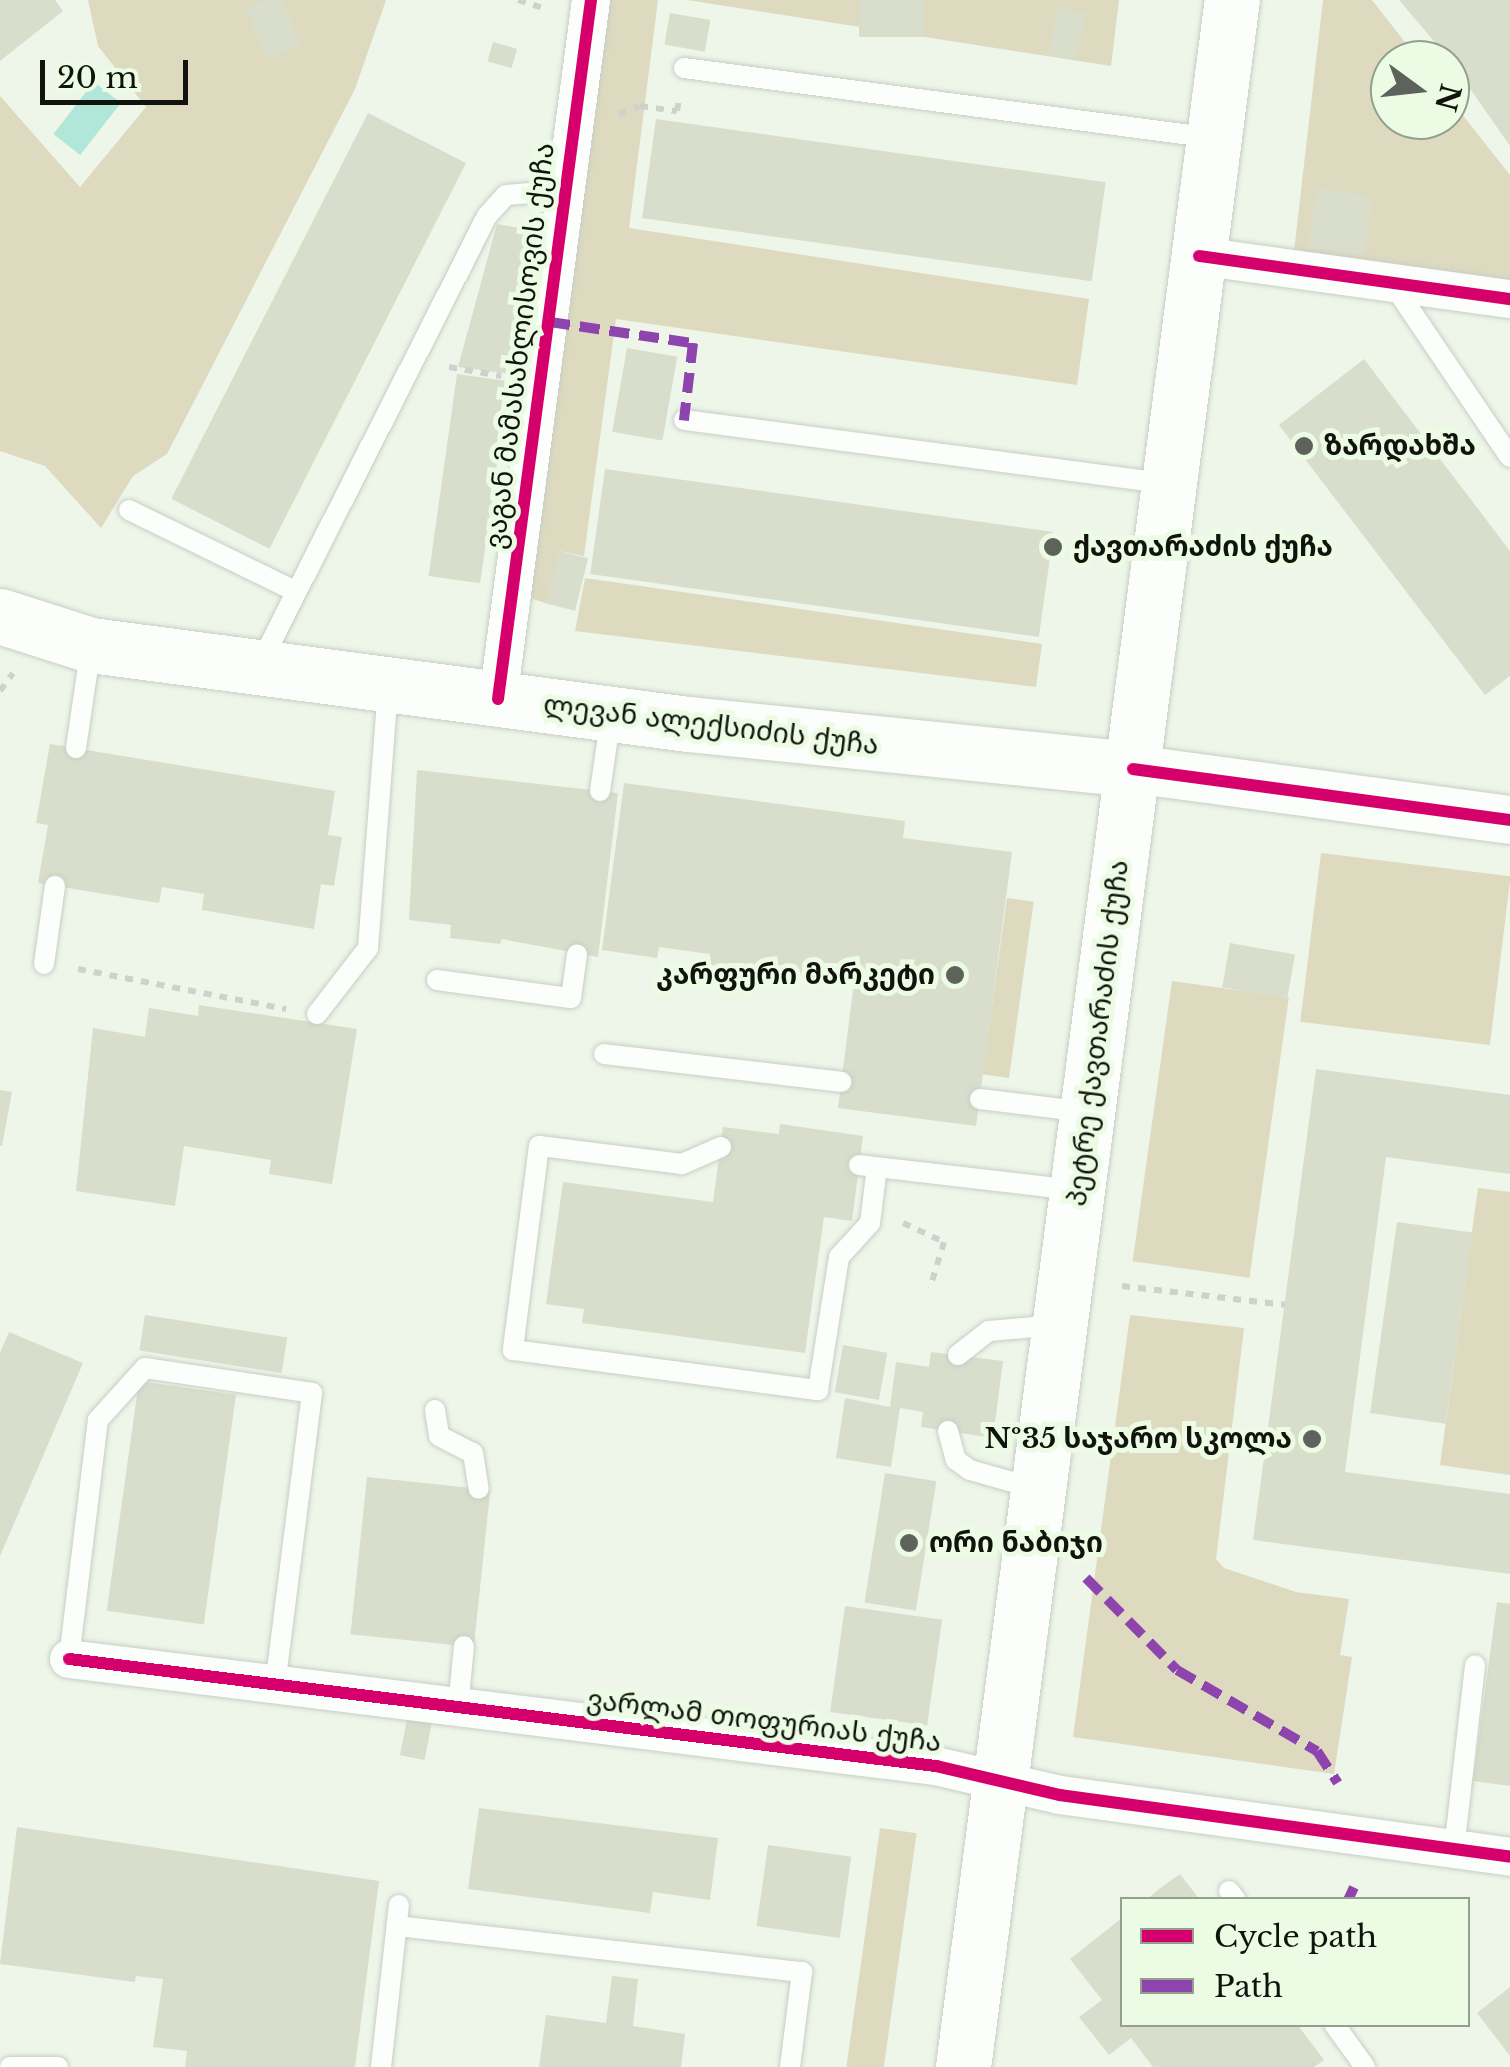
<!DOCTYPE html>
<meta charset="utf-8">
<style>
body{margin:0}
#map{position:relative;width:1510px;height:2067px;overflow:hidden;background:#edf6e9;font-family:"Libre Baskerville","Noto Sans Georgian",serif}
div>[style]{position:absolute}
.green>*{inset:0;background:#dedac0;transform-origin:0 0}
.water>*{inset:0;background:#b1e7d8;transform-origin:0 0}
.building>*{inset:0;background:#d9ddcc;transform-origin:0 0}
.path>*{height:6px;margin-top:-3px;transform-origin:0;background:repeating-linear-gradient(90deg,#cfd1ce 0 8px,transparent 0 16px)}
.roads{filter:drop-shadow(0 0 2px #c8cec5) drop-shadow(0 0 2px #c8cec5)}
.service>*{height:20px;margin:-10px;padding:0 10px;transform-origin:10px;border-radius:10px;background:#fcfefc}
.minor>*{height:38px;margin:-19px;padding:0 19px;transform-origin:19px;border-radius:19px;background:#fcfefc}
.tertiary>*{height:48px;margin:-24px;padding:0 24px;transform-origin:24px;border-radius:24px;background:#fcfefc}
.secondary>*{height:55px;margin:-27.5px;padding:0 27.5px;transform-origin:27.5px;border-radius:27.5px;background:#fcfefc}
.quiet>*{height:10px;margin-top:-5px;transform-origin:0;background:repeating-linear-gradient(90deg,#8e44ad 0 20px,transparent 0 30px)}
.cycleway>*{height:12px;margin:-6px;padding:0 6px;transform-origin:6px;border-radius:6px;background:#d6006c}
.dots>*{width:28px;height:28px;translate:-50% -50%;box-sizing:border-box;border:5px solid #ecfbe4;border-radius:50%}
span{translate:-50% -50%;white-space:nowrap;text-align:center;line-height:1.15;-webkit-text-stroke:10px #ecfbe4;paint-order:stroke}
.street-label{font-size:28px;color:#10140d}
.poi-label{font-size:28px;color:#10140d;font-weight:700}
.left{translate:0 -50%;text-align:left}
.right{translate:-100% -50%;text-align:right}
.legend{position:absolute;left:1120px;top:1897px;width:350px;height:130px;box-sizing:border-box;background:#ecfbe4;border:2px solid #949f8e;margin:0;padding:12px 18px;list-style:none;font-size:30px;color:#10140d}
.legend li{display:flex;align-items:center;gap:20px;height:50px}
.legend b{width:50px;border:2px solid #949f8e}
.north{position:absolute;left:1370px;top:40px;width:100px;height:100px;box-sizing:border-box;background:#ecfbe4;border:2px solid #949f8e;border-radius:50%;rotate:105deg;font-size:28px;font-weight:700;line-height:40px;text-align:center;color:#10140d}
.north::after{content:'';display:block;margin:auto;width:35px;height:45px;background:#5d635a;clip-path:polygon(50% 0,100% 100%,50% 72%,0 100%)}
.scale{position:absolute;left:40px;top:60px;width:148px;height:45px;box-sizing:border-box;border:5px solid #10140d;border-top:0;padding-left:12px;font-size:30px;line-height:35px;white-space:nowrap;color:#10140d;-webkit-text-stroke:8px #ecfbe4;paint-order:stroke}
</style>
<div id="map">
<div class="green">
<i style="clip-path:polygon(88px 0,386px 0,355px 89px,167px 454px,133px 476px,101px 528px,45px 466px,0 451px,0 96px,80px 187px,146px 107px,98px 46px)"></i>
<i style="clip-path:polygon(600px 0,658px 0,629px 228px,1089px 299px,1077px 385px,616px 319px,584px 556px,559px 551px,548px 604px,521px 595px)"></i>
<i style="clip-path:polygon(687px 0,1119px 0,1111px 66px)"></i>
<i style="clip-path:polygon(1323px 0,1372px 0,1419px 60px,1390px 60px,1390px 120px,1450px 120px,1450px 99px,1510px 175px,1510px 280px,1294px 251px)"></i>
<i style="clip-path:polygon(585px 578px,1042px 644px,1036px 687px,575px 631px)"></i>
<i style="left:1321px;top:853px;width:191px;height:170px;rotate:7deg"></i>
<i style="left:1007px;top:898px;width:27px;height:178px;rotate:8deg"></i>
<i style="left:1172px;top:981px;width:118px;height:283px;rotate:8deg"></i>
<i style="clip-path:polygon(1478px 1188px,1510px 1192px,1510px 1475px,1440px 1465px)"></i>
<i style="clip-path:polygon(1130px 1315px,1244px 1328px,1216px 1559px,1224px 1568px,1296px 1592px,1349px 1599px,1340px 1655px,1352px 1657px,1334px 1774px,1073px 1737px)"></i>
<i style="left:880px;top:1828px;width:37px;height:241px;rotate:8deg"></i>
</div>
<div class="water">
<i style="left:94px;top:82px;width:34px;height:66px;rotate:38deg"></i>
</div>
<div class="building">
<i style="clip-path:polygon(0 0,55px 0,63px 11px,0 61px)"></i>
<i style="clip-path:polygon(265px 0,282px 0,301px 44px,267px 59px,246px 9px)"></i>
<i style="left:859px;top:0;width:65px;height:37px"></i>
<i style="clip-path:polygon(1399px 0,1510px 0,1510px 146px,1450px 60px)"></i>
<i style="left:1058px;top:7px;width:29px;height:48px;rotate:12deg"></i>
<i style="left:670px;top:13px;width:41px;height:32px;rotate:10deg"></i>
<i style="left:493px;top:42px;width:25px;height:20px;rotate:16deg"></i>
<i style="left:368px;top:113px;width:110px;height:433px;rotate:27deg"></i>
<i style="left:656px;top:119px;width:454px;height:100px;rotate:8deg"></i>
<i style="left:1316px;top:189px;width:56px;height:60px;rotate:7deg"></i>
<i style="clip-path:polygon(497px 224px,532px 230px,510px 374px,458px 367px)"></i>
<i style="left:627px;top:348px;width:51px;height:85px;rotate:10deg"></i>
<i style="clip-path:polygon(1364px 359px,1510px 551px,1510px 676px,1485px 695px,1279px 425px)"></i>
<i style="left:457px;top:374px;width:52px;height:204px;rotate:8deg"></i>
<i style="left:605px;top:469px;width:453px;height:106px;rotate:8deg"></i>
<i style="left:559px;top:551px;width:30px;height:54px;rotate:14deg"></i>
<i style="clip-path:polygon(50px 744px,335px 791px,328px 835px,342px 837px,334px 886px,321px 884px,314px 929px,202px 910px,204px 894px,162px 887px,159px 903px,38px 883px,48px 825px,36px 823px)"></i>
<i style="clip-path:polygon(417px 770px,618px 793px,598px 957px,502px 939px,500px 944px,450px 938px,451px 925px,409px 920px)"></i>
<i style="clip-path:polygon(624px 783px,905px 821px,903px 838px,1012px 852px,976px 1126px,838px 1108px,854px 983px,709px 965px,710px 954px,659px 947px,657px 958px,602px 950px)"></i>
<i style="left:1230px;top:943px;width:66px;height:45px;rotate:10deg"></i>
<i style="clip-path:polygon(199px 1005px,357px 1029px,332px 1184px,269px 1174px,271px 1160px,184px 1146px,175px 1206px,76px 1191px,93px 1028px,145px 1037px,149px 1008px,198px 1016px)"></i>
<i style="clip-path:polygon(1316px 1069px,1510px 1095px,1510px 1174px,1386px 1157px,1345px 1472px,1510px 1494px,1510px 1574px,1253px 1540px)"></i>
<i style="clip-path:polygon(0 1090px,12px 1092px,2px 1146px,0 1146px)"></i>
<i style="clip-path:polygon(780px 1124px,863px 1136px,852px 1221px,824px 1217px,805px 1353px,582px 1323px,584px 1309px,546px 1304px,563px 1182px,713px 1202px,723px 1127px,779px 1134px)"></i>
<i style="left:1397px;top:1222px;width:76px;height:193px;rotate:8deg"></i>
<i style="left:145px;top:1315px;width:144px;height:36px;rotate:9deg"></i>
<i style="clip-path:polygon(9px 1332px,83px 1363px,0 1556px,0 1353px)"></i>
<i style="left:843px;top:1345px;width:45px;height:48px;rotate:10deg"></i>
<i style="clip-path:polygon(931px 1352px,1003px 1361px,993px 1438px,921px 1427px,923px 1412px,900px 1408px,891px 1467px,836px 1458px,845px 1398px,890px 1407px,896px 1362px,929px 1367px)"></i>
<i style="left:139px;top:1381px;width:98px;height:232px;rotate:8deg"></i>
<i style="left:885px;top:1473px;width:52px;height:131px;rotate:9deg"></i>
<i style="left:367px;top:1477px;width:124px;height:158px;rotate:6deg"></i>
<i style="clip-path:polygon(1497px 1602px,1510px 1604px,1510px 1786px,1473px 1781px)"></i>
<i style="left:845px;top:1606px;width:98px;height:107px;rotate:8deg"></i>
<i style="left:408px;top:1714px;width:25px;height:42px;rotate:11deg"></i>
<i style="clip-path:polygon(479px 1808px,718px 1838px,710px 1900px,653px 1892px,650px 1913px,468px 1889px)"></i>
<i style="clip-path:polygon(17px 1827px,379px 1881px,355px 2067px,185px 2067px,187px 2051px,153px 2047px,163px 1979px,136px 1976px,135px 1982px,0 1964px)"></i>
<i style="left:768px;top:1845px;width:84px;height:82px;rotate:8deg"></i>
<i style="clip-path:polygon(1180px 1874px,1200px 1900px,1146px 1900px,1159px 1889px)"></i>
<i style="clip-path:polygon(1122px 1918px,1122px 2024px,1297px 2024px,1324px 2060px,1314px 2067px,1153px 2067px,1131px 2038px,1109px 2055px,1079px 2017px,1102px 2000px,1070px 1959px)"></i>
<i style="clip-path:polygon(612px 1976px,638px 1979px,633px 2026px,685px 2034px,681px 2067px,539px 2067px,546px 2015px,606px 2023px)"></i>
<i style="clip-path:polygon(1510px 1987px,1510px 2056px,1477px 2013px)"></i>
</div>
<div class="path">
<i style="left:518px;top:0;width:29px;rotate:18deg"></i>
<i style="left:619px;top:114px;width:22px;rotate:-21deg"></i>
<i style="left:640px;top:106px;width:37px;rotate:8deg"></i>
<i style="left:677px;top:111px;width:12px;rotate:-81deg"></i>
<i style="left:449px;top:367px;width:53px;rotate:9.8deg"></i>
<i style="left:0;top:691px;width:22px;rotate:-54deg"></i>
<i style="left:78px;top:969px;width:212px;rotate:10.9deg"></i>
<i style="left:903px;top:1223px;width:45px;rotate:24.9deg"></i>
<i style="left:944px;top:1242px;width:48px;rotate:106.9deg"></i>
<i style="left:1122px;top:1286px;width:164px;rotate:6.6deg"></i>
</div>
<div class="roads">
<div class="service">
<i style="left:684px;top:68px;width:534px;rotate:7.54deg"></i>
<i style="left:1392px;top:283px;width:210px;rotate:55.9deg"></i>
<i style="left:684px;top:420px;width:488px;rotate:7.5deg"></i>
<i style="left:129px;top:510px;width:182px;rotate:26deg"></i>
<i style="left:260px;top:664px;width:502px;rotate:-63.13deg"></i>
<i style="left:487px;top:216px;width:28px;rotate:-48deg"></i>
<i style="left:506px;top:195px;width:60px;rotate:-4.8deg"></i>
<i style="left:76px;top:748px;width:102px;rotate:-81.6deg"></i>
<i style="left:600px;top:791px;width:76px;rotate:-81.7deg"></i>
<i style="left:44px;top:964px;width:79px;rotate:-82deg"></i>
<i style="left:437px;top:980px;width:135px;rotate:7.7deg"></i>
<i style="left:571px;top:998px;width:44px;rotate:-82.2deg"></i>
<i style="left:317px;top:1014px;width:83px;rotate:-52.3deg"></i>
<i style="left:368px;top:948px;width:263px;rotate:-85.6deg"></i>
<i style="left:604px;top:1054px;width:239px;rotate:6.7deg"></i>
<i style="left:980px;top:1099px;width:107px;rotate:7deg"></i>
<i style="left:721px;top:1147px;width:43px;rotate:156.4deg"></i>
<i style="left:682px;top:1164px;width:144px;rotate:-172.8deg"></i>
<i style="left:539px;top:1146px;width:206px;rotate:97.3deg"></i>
<i style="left:513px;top:1350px;width:308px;rotate:7.5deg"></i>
<i style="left:818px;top:1390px;width:135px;rotate:-81deg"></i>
<i style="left:839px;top:1257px;width:46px;rotate:-47.6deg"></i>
<i style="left:870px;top:1223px;width:56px;rotate:-82.9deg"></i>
<i style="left:859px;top:1165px;width:218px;rotate:6.6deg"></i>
<i style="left:958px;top:1355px;width:39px;rotate:-38deg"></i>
<i style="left:989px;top:1331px;width:69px;rotate:-5deg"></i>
<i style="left:435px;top:1410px;width:26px;rotate:81deg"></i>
<i style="left:439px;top:1436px;width:38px;rotate:27deg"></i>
<i style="left:473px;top:1453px;width:36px;rotate:81deg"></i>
<i style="left:948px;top:1431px;width:30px;rotate:75deg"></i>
<i style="left:956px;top:1460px;width:17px;rotate:36deg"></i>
<i style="left:970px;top:1470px;width:70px;rotate:15.8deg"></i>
<i style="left:69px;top:1659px;width:241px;rotate:-83.1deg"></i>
<i style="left:98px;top:1420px;width:70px;rotate:-47.9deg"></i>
<i style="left:145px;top:1368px;width:169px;rotate:8.5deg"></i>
<i style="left:312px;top:1393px;width:293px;rotate:97.2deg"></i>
<i style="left:458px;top:1707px;width:61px;rotate:-84.4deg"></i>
<i style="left:1454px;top:1850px;width:186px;rotate:-83.5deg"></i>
<i style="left:1229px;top:1891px;width:11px;rotate:52deg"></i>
<i style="left:397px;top:1926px;width:408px;rotate:6.5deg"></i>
<i style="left:802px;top:1972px;width:96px;rotate:97.2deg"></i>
<i style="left:1334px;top:2024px;width:53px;rotate:54.2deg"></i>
<i style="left:10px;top:2067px;width:48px"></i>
<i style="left:381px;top:2067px;width:163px;rotate:-83.7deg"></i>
</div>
<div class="minor">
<i style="left:1199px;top:256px;width:314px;rotate:7.9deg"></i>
<i style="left:498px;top:699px;width:705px;rotate:-82.42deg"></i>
<i style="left:69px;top:1659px;width:874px;rotate:7.04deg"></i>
<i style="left:936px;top:1766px;width:127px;rotate:13.2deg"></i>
<i style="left:1060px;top:1795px;width:454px;rotate:7.8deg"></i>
</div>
<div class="tertiary">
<i style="left:1133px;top:769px;width:380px;rotate:7.7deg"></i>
</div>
<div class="secondary">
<i style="left:0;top:616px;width:96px;rotate:17.7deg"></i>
<i style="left:91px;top:645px;width:602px;rotate:7.54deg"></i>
<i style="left:688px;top:724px;width:447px;rotate:5.8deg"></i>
<i style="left:963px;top:2067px;width:2084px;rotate:-82.59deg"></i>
</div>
</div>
<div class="quiet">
<i style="left:550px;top:322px;width:145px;rotate:8.4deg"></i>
<i style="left:693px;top:343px;width:78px;rotate:96.7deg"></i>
<i style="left:1086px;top:1578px;width:129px;rotate:45.3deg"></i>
<i style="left:1177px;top:1670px;width:162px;rotate:30.1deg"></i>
<i style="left:1317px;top:1751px;width:38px;rotate:57deg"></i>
<i style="left:1348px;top:1900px;width:14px;rotate:-65deg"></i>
</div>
<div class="cycleway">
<i style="left:1199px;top:256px;width:314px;rotate:7.9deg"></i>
<i style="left:498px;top:699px;width:705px;rotate:-82.42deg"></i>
<i style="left:1133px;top:769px;width:380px;rotate:7.7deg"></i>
<i style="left:69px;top:1659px;width:874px;rotate:7.04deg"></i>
<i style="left:936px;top:1766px;width:127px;rotate:13.2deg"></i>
<i style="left:1060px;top:1795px;width:454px;rotate:7.8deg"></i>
</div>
<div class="dots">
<i style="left:1304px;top:446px;background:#5d635a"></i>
<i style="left:1053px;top:547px;background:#5d635a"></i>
<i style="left:955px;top:975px;background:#5d635a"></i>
<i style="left:1312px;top:1439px;background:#5d635a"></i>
<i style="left:909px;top:1543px;background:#5d635a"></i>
</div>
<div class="street-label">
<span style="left:520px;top:346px;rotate:-83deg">ვაგან მამასახლისოვის ქუჩა</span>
<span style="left:711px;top:725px;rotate:7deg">ლევან ალექსიძის ქუჩა</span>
<span style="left:1098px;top:1033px;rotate:-83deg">პეტრე ქავთარაძის ქუჩა</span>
<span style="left:764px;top:1721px;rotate:7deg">ვარლამ თოფურიას ქუჩა</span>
</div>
<div class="poi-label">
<span class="left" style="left:1324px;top:446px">ზარდახშა</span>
<span class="left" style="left:1073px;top:547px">ქავთარაძის ქუჩა</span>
<span class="right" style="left:935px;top:975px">კარფური მარკეტი</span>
<span class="right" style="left:1292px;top:1439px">№35 საჯარო სკოლა</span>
<span class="left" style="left:929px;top:1543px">ორი ნაბიჯი</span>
</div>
<ul class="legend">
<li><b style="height:12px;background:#d6006c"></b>Cycle path</li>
<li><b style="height:12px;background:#8e44ad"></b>Path</li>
</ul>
<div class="north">N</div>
<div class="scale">20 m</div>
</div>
